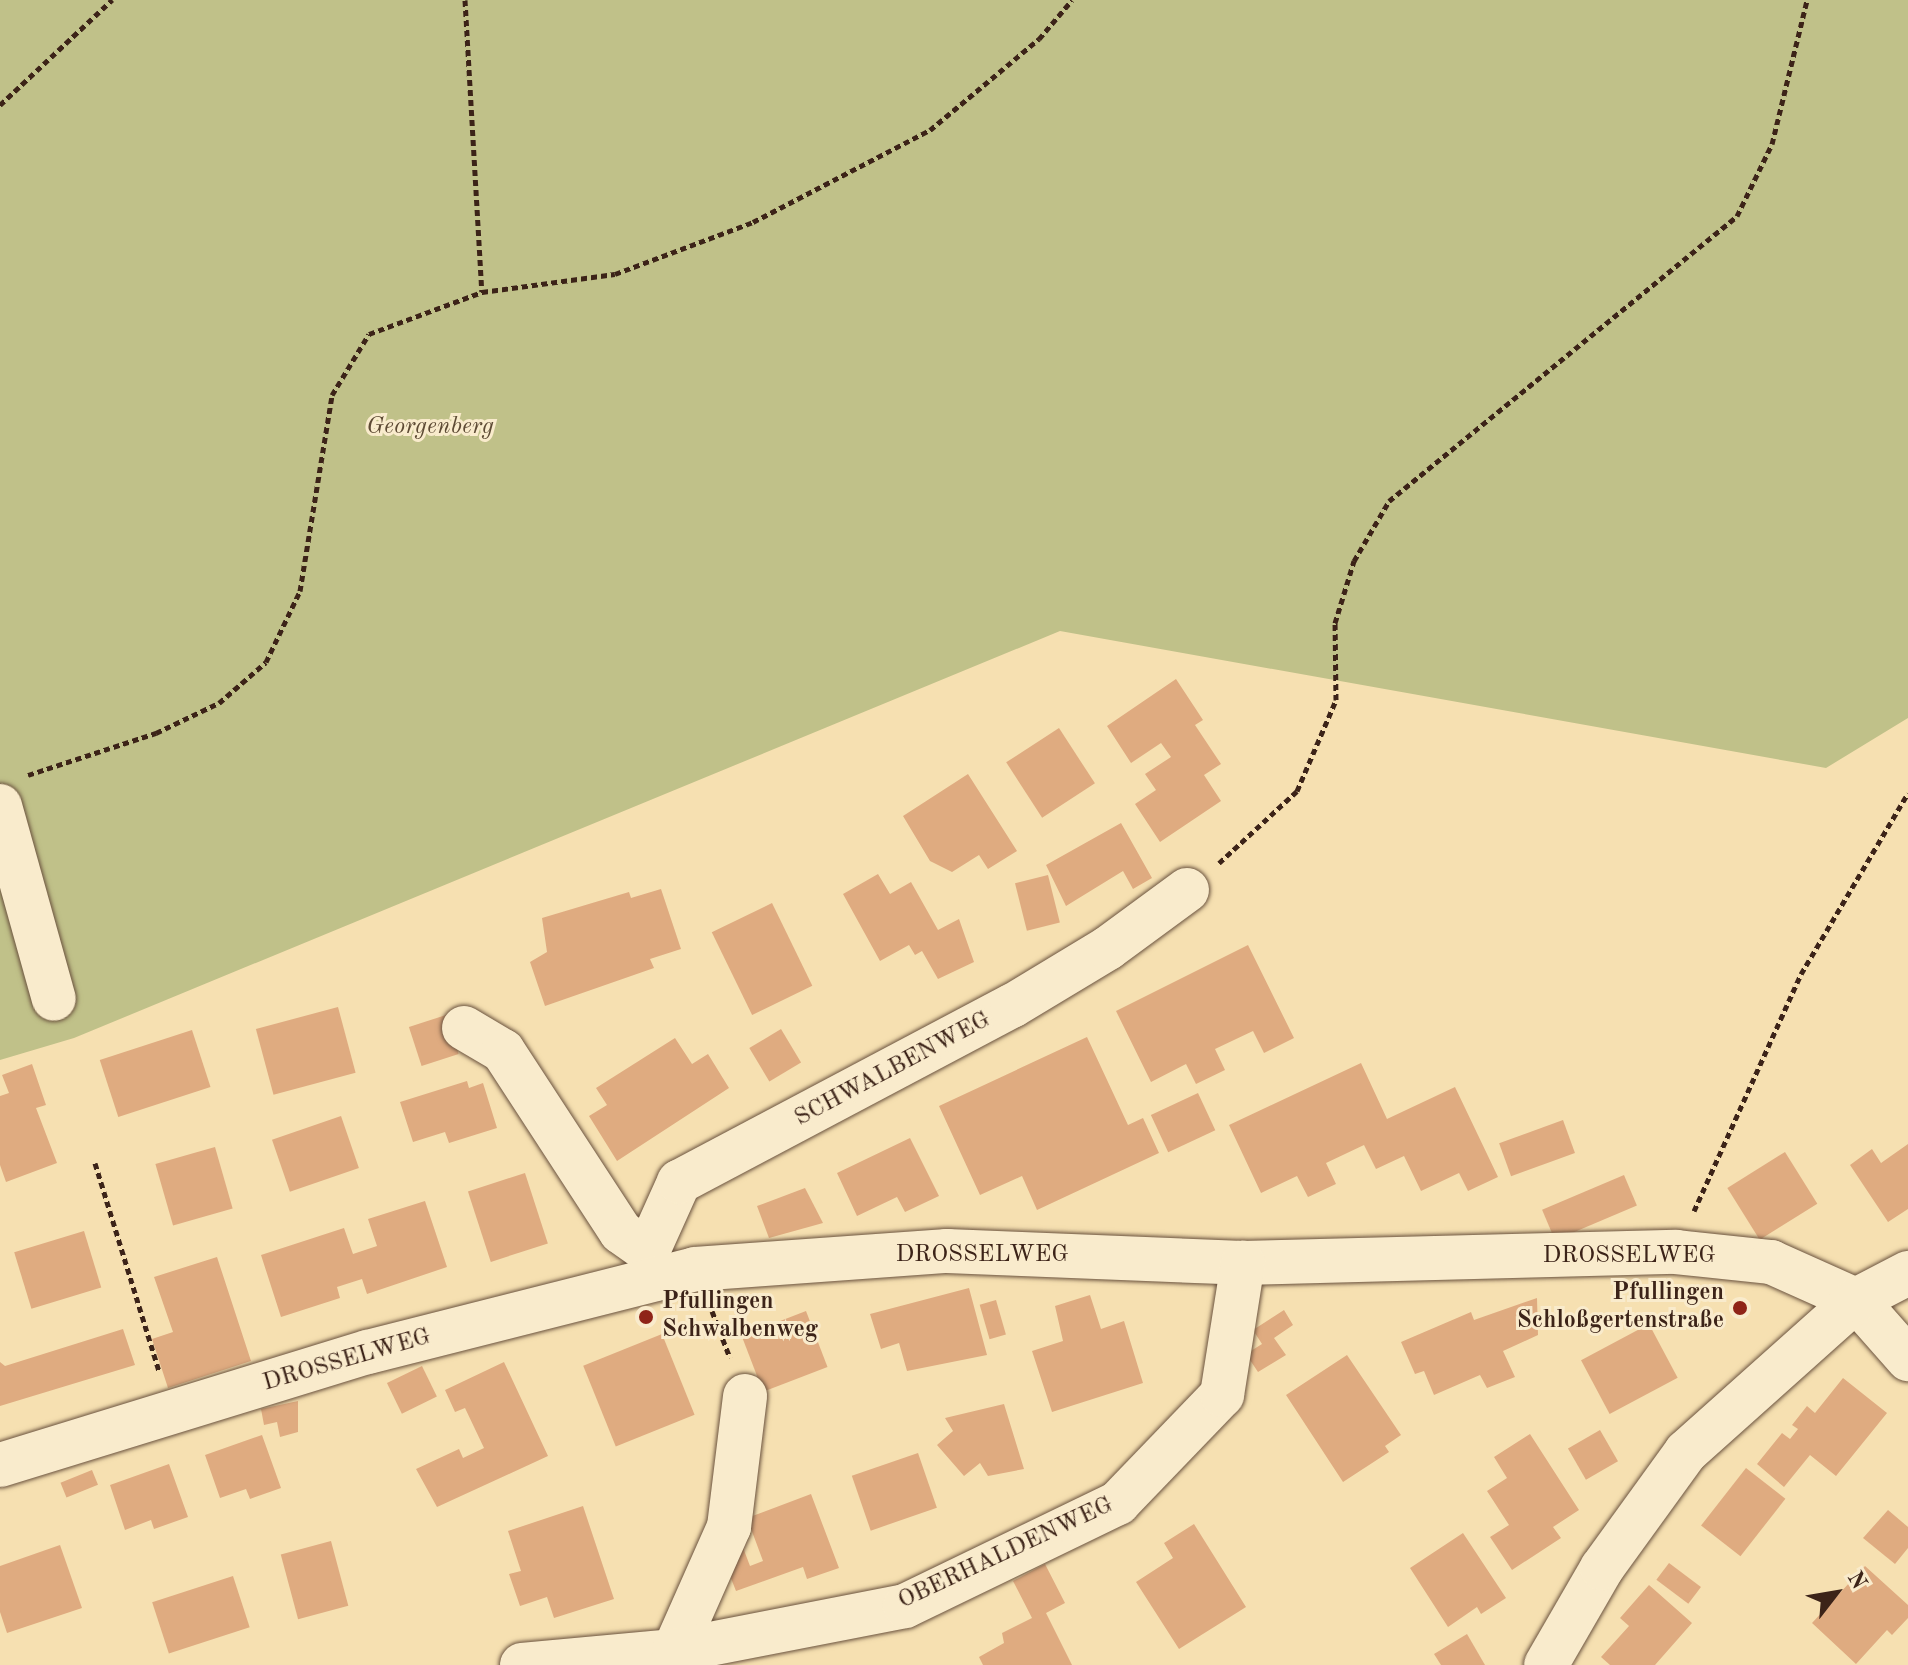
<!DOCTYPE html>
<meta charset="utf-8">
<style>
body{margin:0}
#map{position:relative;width:1908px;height:1665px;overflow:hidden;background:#f6e0b1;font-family:"Old Standard TT",serif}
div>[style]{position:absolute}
.green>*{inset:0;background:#c0c189}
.building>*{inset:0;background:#dfab80;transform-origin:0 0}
.path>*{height:5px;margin-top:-2.5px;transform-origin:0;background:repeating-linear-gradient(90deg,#3c2318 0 6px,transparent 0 10px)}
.roads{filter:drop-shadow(0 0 2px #6a523e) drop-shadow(0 0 2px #6a523e)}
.minor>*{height:44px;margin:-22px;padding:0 22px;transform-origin:22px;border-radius:22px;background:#f9ebcc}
.dots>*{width:22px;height:22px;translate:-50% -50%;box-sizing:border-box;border:4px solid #f9ebcc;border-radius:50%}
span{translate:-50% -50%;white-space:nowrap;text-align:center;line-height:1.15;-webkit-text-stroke:6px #f9ebcc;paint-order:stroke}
.park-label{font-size:24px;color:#5d4a34;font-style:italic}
.street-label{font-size:24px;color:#3c2318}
.poi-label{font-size:24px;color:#3c2318;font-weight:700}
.right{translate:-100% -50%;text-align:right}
.left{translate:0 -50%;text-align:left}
.north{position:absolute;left:1796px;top:1553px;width:80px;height:80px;-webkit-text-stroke:6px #f9ebcc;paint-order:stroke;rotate:59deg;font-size:22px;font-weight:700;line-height:32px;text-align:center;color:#3c2318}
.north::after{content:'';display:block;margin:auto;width:28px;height:36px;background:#3c2318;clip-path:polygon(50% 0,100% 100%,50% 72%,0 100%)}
</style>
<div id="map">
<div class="green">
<i style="clip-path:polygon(0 0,1908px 0,1908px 718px,1826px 768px,1060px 631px,74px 1038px,0 1060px)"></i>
</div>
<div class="building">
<i style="clip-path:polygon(1176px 679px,1203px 720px,1195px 725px,1221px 764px,1204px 775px,1221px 801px,1160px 842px,1135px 804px,1156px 790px,1145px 774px,1171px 757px,1161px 743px,1131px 763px,1107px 726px)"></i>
<i style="left:1059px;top:728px;width:66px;height:63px;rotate:57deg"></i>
<i style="clip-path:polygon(968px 774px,1017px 851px,988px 869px,979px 855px,952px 872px,930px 861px,903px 816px)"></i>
<i style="clip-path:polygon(1121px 823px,1152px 878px,1133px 889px,1123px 871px,1066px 906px,1046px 865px)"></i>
<i style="clip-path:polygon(878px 874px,890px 894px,911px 882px,938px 930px,959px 919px,974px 962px,938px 979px,922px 951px,915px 955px,909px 945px,880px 961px,843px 894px)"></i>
<i style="left:1048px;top:875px;width:49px;height:34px;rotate:76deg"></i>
<i style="clip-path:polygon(661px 889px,681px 949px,650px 959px,654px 968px,545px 1006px,530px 962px,547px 952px,542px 918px,629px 892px,631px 898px)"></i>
<i style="left:772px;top:903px;width:92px;height:67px;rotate:64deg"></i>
<i style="clip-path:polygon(1248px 945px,1294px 1038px,1264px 1053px,1253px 1031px,1215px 1049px,1225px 1070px,1196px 1084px,1186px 1064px,1151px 1082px,1116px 1011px)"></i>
<i style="left:338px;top:1007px;width:68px;height:85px;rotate:75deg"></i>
<i style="left:446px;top:1015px;width:41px;height:39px;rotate:72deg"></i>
<i style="left:781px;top:1029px;width:39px;height:37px;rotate:59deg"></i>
<i style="left:192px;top:1030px;width:60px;height:97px;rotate:72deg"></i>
<i style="clip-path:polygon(1087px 1037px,1128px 1125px,1143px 1118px,1159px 1153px,1037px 1210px,1022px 1176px,980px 1195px,939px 1106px)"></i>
<i style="clip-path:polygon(675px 1038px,692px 1064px,708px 1054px,729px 1088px,617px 1161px,589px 1116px,607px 1105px,596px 1088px)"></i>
<i style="clip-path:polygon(1361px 1063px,1387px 1119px,1455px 1087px,1498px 1177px,1468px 1191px,1459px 1173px,1421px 1191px,1404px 1156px,1376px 1169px,1364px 1145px,1326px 1163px,1336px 1184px,1308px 1197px,1297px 1176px,1261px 1193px,1229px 1125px)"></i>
<i style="clip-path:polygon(32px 1064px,46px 1105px,36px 1108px,57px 1163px,6px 1182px,0 1165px,0 1096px,9px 1093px,2px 1075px)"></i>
<i style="clip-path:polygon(467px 1081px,469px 1088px,483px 1083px,497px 1128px,449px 1143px,445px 1132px,413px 1142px,400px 1102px)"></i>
<i style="left:1198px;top:1093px;width:41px;height:52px;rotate:65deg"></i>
<i style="left:341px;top:1116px;width:55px;height:73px;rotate:71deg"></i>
<i style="left:1563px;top:1120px;width:35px;height:68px;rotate:70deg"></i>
<i style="clip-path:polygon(910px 1138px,939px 1196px,905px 1212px,897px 1197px,857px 1216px,837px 1173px)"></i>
<i style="clip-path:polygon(1908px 1144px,1908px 1209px,1888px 1222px,1850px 1165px,1872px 1149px,1881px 1163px)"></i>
<i style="left:215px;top:1147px;width:64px;height:62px;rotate:74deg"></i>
<i style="left:1785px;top:1152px;width:61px;height:68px;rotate:58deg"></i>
<i style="left:525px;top:1173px;width:74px;height:60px;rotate:72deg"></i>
<i style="left:1624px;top:1175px;width:33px;height:89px;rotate:67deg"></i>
<i style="clip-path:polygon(805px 1188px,823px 1223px,769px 1238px,757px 1206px)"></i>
<i style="clip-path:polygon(425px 1201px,447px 1267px,367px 1294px,362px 1279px,337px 1287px,340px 1298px,281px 1317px,261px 1255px,344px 1228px,353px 1254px,377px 1246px,368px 1219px)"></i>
<i style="left:84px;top:1231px;width:59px;height:73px;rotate:73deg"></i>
<i style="clip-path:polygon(217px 1257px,251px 1361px,168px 1388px,152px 1339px,173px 1332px,154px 1277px)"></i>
<i style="clip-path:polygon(969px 1288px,987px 1355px,907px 1371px,899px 1343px,881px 1349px,870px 1314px)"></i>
<i style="clip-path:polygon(1090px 1295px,1101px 1329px,1124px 1321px,1143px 1383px,1052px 1412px,1032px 1351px,1063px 1341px,1055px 1306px)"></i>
<i style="clip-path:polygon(1537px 1298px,1538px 1335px,1503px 1351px,1515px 1377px,1487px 1388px,1480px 1375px,1434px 1395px,1424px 1371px,1415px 1374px,1401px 1342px,1471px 1312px,1474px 1320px)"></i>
<i style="left:996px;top:1300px;width:36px;height:17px;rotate:74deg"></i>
<i style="clip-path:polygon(1284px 1310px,1293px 1325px,1274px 1338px,1286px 1355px,1258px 1372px,1246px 1354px,1262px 1344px,1253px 1330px)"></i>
<i style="left:806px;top:1311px;width:60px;height:69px;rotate:69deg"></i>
<i style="left:1649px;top:1324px;width:61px;height:77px;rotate:62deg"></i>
<i style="clip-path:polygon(123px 1329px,135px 1365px,0 1406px,0 1362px,5px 1366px)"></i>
<i style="left:662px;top:1334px;width:87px;height:85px;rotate:68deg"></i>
<i style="clip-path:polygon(1347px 1355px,1401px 1435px,1385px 1446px,1389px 1452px,1343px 1482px,1286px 1395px)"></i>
<i style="clip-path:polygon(504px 1362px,548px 1456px,437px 1507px,416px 1469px,459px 1449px,463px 1458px,484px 1448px,465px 1408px,455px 1412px,445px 1390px)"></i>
<i style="left:422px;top:1366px;width:34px;height:39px;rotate:64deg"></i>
<i style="clip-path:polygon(1843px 1378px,1887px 1413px,1836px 1476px,1810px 1455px,1784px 1487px,1757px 1464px,1782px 1433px,1790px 1439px,1798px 1429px,1792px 1425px,1807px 1406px,1815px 1413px)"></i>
<i style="clip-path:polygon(298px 1401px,298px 1432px,280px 1437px,277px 1422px,264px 1425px,261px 1409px)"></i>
<i style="clip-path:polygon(1004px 1404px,1024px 1469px,988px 1476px,980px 1463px,964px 1476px,937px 1445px,953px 1431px,945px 1418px)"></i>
<i style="left:1600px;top:1430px;width:36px;height:37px;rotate:60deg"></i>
<i style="clip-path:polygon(1530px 1434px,1579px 1510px,1553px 1527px,1561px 1538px,1512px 1570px,1490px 1537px,1509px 1525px,1487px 1491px,1507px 1478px,1494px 1457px)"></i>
<i style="clip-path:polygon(262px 1435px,281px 1488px,250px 1499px,246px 1489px,220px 1498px,205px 1455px)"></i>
<i style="left:918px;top:1453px;width:58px;height:70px;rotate:71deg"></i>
<i style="clip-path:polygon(169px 1464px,188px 1517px,154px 1529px,151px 1520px,125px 1530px,110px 1485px)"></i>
<i style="left:1746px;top:1468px;width:50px;height:73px;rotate:38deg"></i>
<i style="left:92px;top:1470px;width:16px;height:34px;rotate:68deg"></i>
<i style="clip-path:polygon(811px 1494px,839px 1568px,807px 1579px,803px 1567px,736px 1591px,721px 1553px,742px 1545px,750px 1566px,763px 1561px,747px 1518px)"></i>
<i style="clip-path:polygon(583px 1506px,614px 1599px,554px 1618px,547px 1597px,520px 1606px,509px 1574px,521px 1571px,508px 1531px)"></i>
<i style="clip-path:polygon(1888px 1510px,1908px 1527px,1908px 1548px,1895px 1564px,1863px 1538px)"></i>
<i style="clip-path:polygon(1194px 1524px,1246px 1607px,1179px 1649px,1136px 1582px,1173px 1558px,1164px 1543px)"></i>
<i style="clip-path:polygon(1463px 1533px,1506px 1598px,1481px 1614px,1477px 1607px,1448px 1627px,1410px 1568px)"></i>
<i style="left:331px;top:1541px;width:67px;height:52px;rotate:75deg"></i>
<i style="clip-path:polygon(60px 1545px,82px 1608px,7px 1633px,0 1612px,0 1566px)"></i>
<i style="left:1669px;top:1563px;width:40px;height:21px;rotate:37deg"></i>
<i style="clip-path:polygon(1045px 1564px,1065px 1603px,1046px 1613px,1072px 1665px,983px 1665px,979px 1657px,1004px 1643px,1002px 1633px,1032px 1618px,1013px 1581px)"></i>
<i style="clip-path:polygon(1865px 1566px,1908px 1605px,1908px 1618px,1892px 1635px,1887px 1630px,1856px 1664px,1812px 1623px)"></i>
<i style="left:233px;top:1576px;width:54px;height:85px;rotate:72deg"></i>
<i style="clip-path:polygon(1649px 1585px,1692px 1623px,1655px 1665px,1610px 1665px,1601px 1657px,1629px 1626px,1620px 1618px)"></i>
<i style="clip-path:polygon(1467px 1634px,1485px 1665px,1441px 1665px,1434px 1654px)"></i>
</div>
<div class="path">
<i style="left:465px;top:0;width:292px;rotate:86.7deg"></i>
<i style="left:0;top:105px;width:154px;rotate:-43.2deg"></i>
<i style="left:28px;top:775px;width:135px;rotate:-18.2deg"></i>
<i style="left:156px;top:733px;width:70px;rotate:-25.5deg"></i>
<i style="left:219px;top:703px;width:62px;rotate:-41.1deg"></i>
<i style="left:266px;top:662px;width:79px;rotate:-64.4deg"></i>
<i style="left:300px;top:591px;width:199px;rotate:-80.7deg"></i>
<i style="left:332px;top:395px;width:71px;rotate:-58.8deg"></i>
<i style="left:369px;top:334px;width:121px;rotate:-20.4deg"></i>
<i style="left:482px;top:292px;width:134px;rotate:-7.7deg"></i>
<i style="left:615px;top:274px;width:147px;rotate:-20.6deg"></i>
<i style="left:753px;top:222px;width:199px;rotate:-27.5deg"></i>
<i style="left:930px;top:130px;width:142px;rotate:-39.9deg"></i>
<i style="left:1039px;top:39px;width:51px;rotate:-49.8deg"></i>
<i style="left:1219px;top:863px;width:106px;rotate:-42.7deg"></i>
<i style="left:1297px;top:791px;width:99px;rotate:-66.8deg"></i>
<i style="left:1336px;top:700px;width:77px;rotate:-90.7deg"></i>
<i style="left:1335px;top:623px;width:65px;rotate:-73deg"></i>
<i style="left:1354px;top:561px;width:69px;rotate:-59.7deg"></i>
<i style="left:1389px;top:501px;width:450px;rotate:-39.3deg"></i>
<i style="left:1737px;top:216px;width:80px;rotate:-64.1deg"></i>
<i style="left:1772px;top:144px;width:148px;rotate:-76.3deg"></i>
<i style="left:95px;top:1163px;width:218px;rotate:72.9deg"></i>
<i style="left:1694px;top:1211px;width:260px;rotate:-65.7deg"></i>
<i style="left:1801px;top:974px;width:210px;rotate:-59.4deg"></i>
<i style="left:712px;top:1311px;width:50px;rotate:69deg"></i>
</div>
<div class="roads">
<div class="minor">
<i style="left:0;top:806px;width:200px;rotate:74.4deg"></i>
<i style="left:464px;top:1028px;width:45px;rotate:30.5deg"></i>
<i style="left:503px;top:1051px;width:216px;rotate:56.9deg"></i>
<i style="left:621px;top:1232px;width:33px;rotate:35deg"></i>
<i style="left:655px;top:1279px;width:29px;rotate:-104deg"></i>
<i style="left:648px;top:1251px;width:76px;rotate:-65.8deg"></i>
<i style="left:679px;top:1182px;width:377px;rotate:-27.9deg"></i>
<i style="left:1012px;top:1006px;width:112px;rotate:-31.1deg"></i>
<i style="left:1108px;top:948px;width:98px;rotate:-36.3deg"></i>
<i style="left:0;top:1465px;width:385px;rotate:-17.1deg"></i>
<i style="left:368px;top:1352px;width:337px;rotate:-14.2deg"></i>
<i style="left:695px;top:1269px;width:253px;rotate:-4.1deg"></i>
<i style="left:947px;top:1251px;width:296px;rotate:2.3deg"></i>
<i style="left:1243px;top:1263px;width:433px;rotate:-1.5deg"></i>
<i style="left:1676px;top:1252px;width:96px;rotate:6deg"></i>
<i style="left:1771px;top:1262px;width:93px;rotate:24.1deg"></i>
<i style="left:1856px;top:1300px;width:79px;rotate:48.6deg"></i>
<i style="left:674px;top:1651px;width:136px;rotate:-66.1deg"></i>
<i style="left:729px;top:1527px;width:132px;rotate:-83deg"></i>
<i style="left:522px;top:1665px;width:153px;rotate:-5.3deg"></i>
<i style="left:674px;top:1651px;width:235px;rotate:-11deg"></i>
<i style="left:905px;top:1606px;width:237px;rotate:-25.8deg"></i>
<i style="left:1118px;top:1503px;width:150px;rotate:-46.1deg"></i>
<i style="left:1222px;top:1395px;width:134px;rotate:-81deg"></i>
<i style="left:1546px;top:1665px;width:112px;rotate:-60deg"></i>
<i style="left:1602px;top:1568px;width:143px;rotate:-54.1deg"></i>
<i style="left:1686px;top:1452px;width:228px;rotate:-41.8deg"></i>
<i style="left:1856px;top:1300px;width:59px;rotate:-27.4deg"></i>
</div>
</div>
<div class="dots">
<i style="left:1740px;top:1308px;background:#8f2418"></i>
<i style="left:646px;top:1317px;background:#8f2418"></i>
</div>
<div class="park-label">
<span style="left:430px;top:428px">Georgenberg</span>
</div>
<div class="street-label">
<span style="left:893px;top:1070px;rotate:-28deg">SCHWALBENWEG</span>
<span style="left:982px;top:1256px">DROSSELWEG</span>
<span style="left:1629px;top:1257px">DROSSELWEG</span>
<span style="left:347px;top:1361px;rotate:-16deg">DROSSELWEG</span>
<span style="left:1006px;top:1554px;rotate:-25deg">OBERHALDENWEG</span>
</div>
<div class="poi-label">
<span class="right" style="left:1724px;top:1308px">Pfullingen<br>Schloßgertenstraße</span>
<span class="left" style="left:662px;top:1317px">Pfullingen<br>Schwalbenweg</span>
</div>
<div class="north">N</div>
</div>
